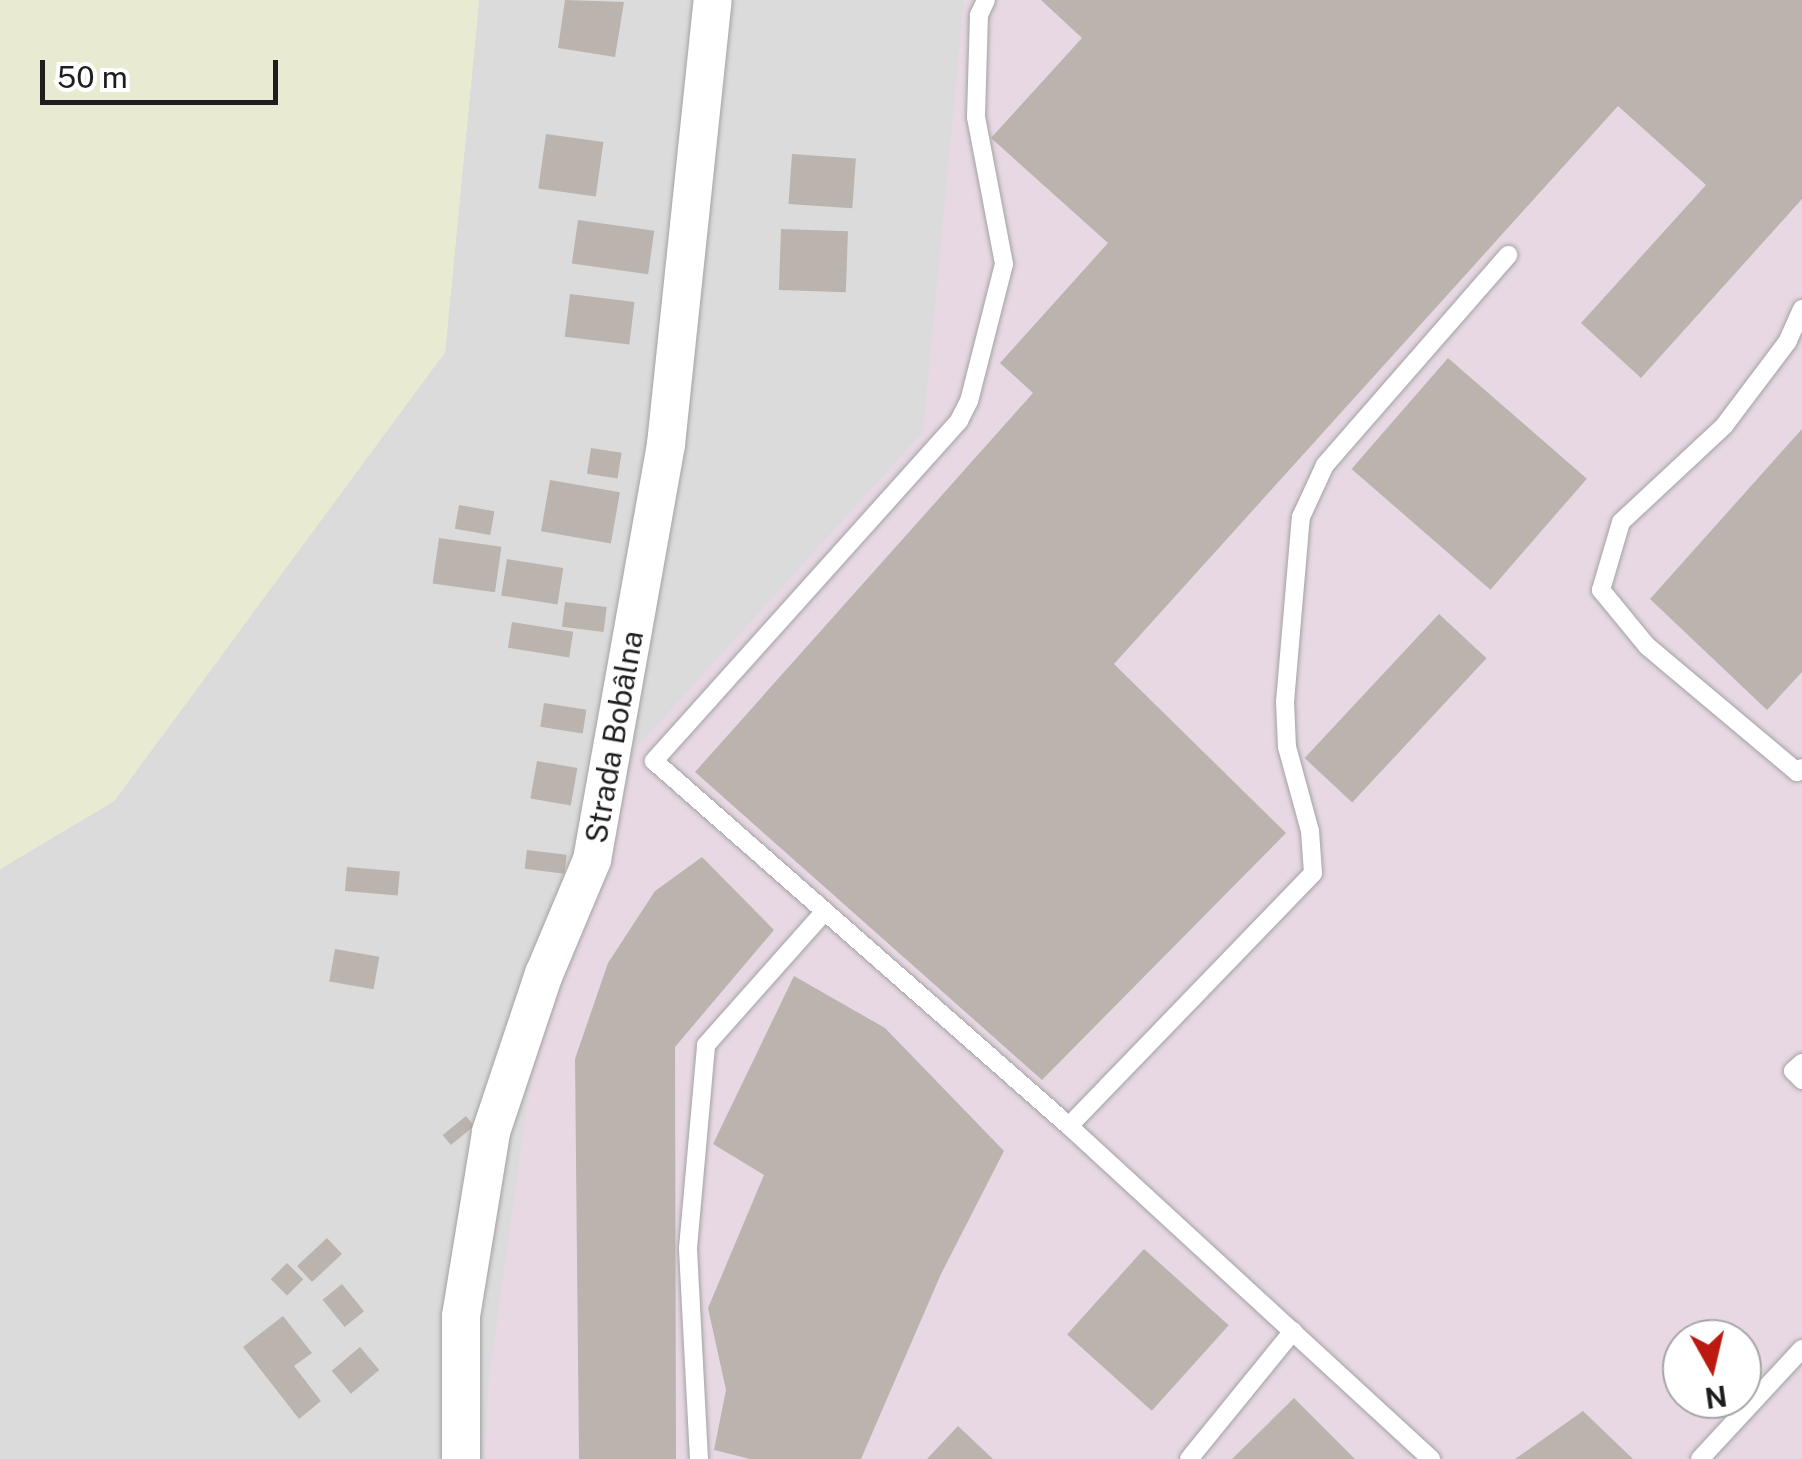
<!DOCTYPE html>
<meta charset="utf-8">
<style>
body{margin:0}
#map{position:relative;width:1802px;height:1459px;overflow:hidden;background:#eeece5;font-family:"Public Sans",sans-serif}
div>[style]{position:absolute}
.residential>*{inset:0;background:#dcdbdb}
.industrial>*{inset:0;background:#e7d8e3}
.farmland>*{inset:0;background:#e8ebd2}
.building>*{inset:0;background:#bbb4ae;transform-origin:0 0}
.roads{filter:drop-shadow(0 0 2px #a2a2a2) drop-shadow(0 0 2px #a2a2a2)}
.lane>*{height:18px;margin:-9px;padding:0 9px;transform-origin:9px;border-radius:9px;background:#fff}
.street>*{height:38px;margin:-19px;padding:0 19px;transform-origin:19px;border-radius:19px;background:#fff}
span{translate:-50% -50%;white-space:nowrap;text-align:center;line-height:1.15;-webkit-text-stroke:8px #fff;paint-order:stroke}
.street-label{font-size:30px;color:#1e1e1e}
.north{position:absolute;left:1662px;top:1319px;width:100px;height:100px;box-sizing:border-box;background:#fff;border:2px solid #a5a5a5;border-radius:50%;rotate:172deg;font-size:28px;font-weight:700;line-height:40px;text-align:center;color:#1e1e1e}
.north::after{content:'';display:block;margin:auto;width:35px;height:45px;background:#bb1a11;clip-path:polygon(50% 0,100% 100%,50% 72%,0 100%)}
.scale{position:absolute;left:40px;top:60px;width:238px;height:45px;box-sizing:border-box;border:5px solid #1e1e1e;border-top:0;padding-left:12px;font-size:30px;line-height:35px;white-space:nowrap;color:#1e1e1e;-webkit-text-stroke:8px #fff;paint-order:stroke}
</style>
<div id="map">
<div class="residential">
<i style="clip-path:polygon(evenodd,479px 0,1802px 0,1802px 1459px,0 1459px,0 869px,114px 801px,445px 352px,479px 0,1682px 1339px,1742px 1339px,1742px 1399px,1682px 1399px,1682px 1339px)"></i>
</div>
<div class="industrial">
<i style="clip-path:polygon(evenodd,964px 0,1802px 0,1802px 1459px,485px 1459px,489px 1380px,531px 1077px,637px 747px,923px 432px,964px 0,1682px 1339px,1742px 1339px,1742px 1399px,1682px 1399px,1682px 1339px)"></i>
</div>
<div class="farmland">
<i style="clip-path:polygon(0 0,479px 0,445px 352px,114px 801px,0 869px)"></i>
</div>
<div class="building">
<i style="clip-path:polygon(565px 0,624px 2px,615px 57px,558px 48px)"></i>
<i style="clip-path:polygon(1041px 0,1802px 0,1802px 199px,1641px 378px,1581px 323px,1706px 185px,1618px 106px,1114px 664px,1286px 833px,1042px 1080px,695px 772px,1033px 393px,1000px 363px,1108px 243px,991px 138px,1082px 38px)"></i>
<i style="left:546px;top:134px;width:58px;height:55px;rotate:8deg"></i>
<i style="left:792px;top:154px;width:64px;height:50px;rotate:4deg"></i>
<i style="left:578px;top:220px;width:77px;height:44px;rotate:8deg"></i>
<i style="left:781px;top:229px;width:67px;height:61px;rotate:2deg"></i>
<i style="left:570px;top:294px;width:65px;height:43px;rotate:7deg"></i>
<i style="left:1448px;top:358px;width:184px;height:147px;rotate:41deg"></i>
<i style="clip-path:polygon(1802px 429px,1802px 672px,1767px 710px,1650px 599px)"></i>
<i style="left:591px;top:448px;width:31px;height:26px;rotate:9deg"></i>
<i style="left:550px;top:480px;width:71px;height:52px;rotate:10deg"></i>
<i style="left:459px;top:505px;width:36px;height:24px;rotate:10deg"></i>
<i style="left:439px;top:538px;width:63px;height:46px;rotate:8deg"></i>
<i style="left:507px;top:559px;width:57px;height:37px;rotate:9deg"></i>
<i style="left:565px;top:602px;width:42px;height:25px;rotate:7deg"></i>
<i style="left:1439px;top:614px;width:65px;height:197px;rotate:43deg"></i>
<i style="left:512px;top:622px;width:62px;height:26px;rotate:9deg"></i>
<i style="left:544px;top:703px;width:43px;height:24px;rotate:9deg"></i>
<i style="left:537px;top:761px;width:41px;height:38px;rotate:10deg"></i>
<i style="left:527px;top:850px;width:40px;height:19px;rotate:7deg"></i>
<i style="clip-path:polygon(702px 857px,774px 930px,675px 1047px,676px 1459px,579px 1459px,575px 1059px,608px 963px,655px 891px)"></i>
<i style="left:347px;top:867px;width:53px;height:24px;rotate:5deg"></i>
<i style="left:335px;top:949px;width:45px;height:33px;rotate:10deg"></i>
<i style="clip-path:polygon(794px 976px,885px 1028px,1004px 1151px,941px 1274px,861px 1459px,750px 1459px,714px 1450px,726px 1390px,708px 1308px,764px 1175px,713px 1144px)"></i>
<i style="left:466px;top:1116px;width:13px;height:30px;rotate:51deg"></i>
<i style="left:327px;top:1238px;width:22px;height:41px;rotate:47deg"></i>
<i style="left:1144px;top:1249px;width:114px;height:115px;rotate:42deg"></i>
<i style="left:287px;top:1263px;width:23px;height:23px;rotate:45deg"></i>
<i style="left:342px;top:1284px;width:35px;height:25px;rotate:51deg"></i>
<i style="clip-path:polygon(283px 1316px,312px 1353px,294px 1366px,321px 1401px,299px 1419px,243px 1347px)"></i>
<i style="left:360px;top:1347px;width:30px;height:37px;rotate:50deg"></i>
<i style="clip-path:polygon(1294px 1398px,1355px 1459px,1232px 1459px)"></i>
<i style="clip-path:polygon(1583px 1411px,1633px 1459px,1515px 1459px)"></i>
<i style="clip-path:polygon(958px 1426px,993px 1459px,927px 1459px)"></i>
</div>
<div class="roads">
<div class="lane">
<i style="left:986px;top:0;width:17px;rotate:115deg"></i>
<i style="left:979px;top:15px;width:102px;rotate:91.7deg"></i>
<i style="left:976px;top:117px;width:150px;rotate:79.2deg"></i>
<i style="left:1004px;top:264px;width:141px;rotate:104.3deg"></i>
<i style="left:969px;top:401px;width:22px;rotate:117deg"></i>
<i style="left:959px;top:421px;width:457px;rotate:131.9deg"></i>
<i style="left:654px;top:761px;width:553px;rotate:41.33deg"></i>
<i style="left:1069px;top:1126px;width:492px;rotate:42.6deg"></i>
<i style="left:1802px;top:309px;width:35px;rotate:114deg"></i>
<i style="left:1788px;top:341px;width:106px;rotate:127deg"></i>
<i style="left:1724px;top:426px;width:141px;rotate:137deg"></i>
<i style="left:1621px;top:522px;width:71px;rotate:106.4deg"></i>
<i style="left:1601px;top:590px;width:72px;rotate:50.6deg"></i>
<i style="left:1647px;top:646px;width:196px;rotate:40deg"></i>
<i style="left:1797px;top:772px;width:6px;rotate:-39deg"></i>
<i style="left:1802px;top:1063px;width:12px;rotate:138deg"></i>
<i style="left:1793px;top:1071px;width:13px;rotate:45deg"></i>
<i style="left:1069px;top:1126px;width:351px;rotate:-46deg"></i>
<i style="left:1313px;top:873px;width:42px;rotate:-94.1deg"></i>
<i style="left:1310px;top:831px;width:87px;rotate:-105.3deg"></i>
<i style="left:1287px;top:747px;width:45px;rotate:-92.5deg"></i>
<i style="left:1285px;top:702px;width:186px;rotate:-85.1deg"></i>
<i style="left:1301px;top:517px;width:57px;rotate:-65.2deg"></i>
<i style="left:1325px;top:465px;width:279px;rotate:-48.9deg"></i>
<i style="left:699px;top:1459px;width:211px;rotate:-93deg"></i>
<i style="left:688px;top:1248px;width:204px;rotate:-84.9deg"></i>
<i style="left:706px;top:1045px;width:178px;rotate:-48.4deg"></i>
<i style="left:1189px;top:1459px;width:165px;rotate:-50.9deg"></i>
<i style="left:1700px;top:1459px;width:150px;rotate:-47.2deg"></i>
</div>
<div class="street">
<i style="left:461px;top:1459px;width:143px;rotate:-90deg"></i>
<i style="left:461px;top:1316px;width:186px;rotate:-80.7deg"></i>
<i style="left:491px;top:1132px;width:167px;rotate:-71.5deg"></i>
<i style="left:544px;top:974px;width:124px;rotate:-67.2deg"></i>
<i style="left:592px;top:860px;width:423px;rotate:-79.9deg"></i>
<i style="left:666px;top:444px;width:446px;rotate:-84deg"></i>
</div>
</div>
<div class="street-label">
<span style="left:614px;top:737px;rotate:-80deg">Strada Bobâlna</span>
</div>
<div class="north">N</div>
<div class="scale">50 m</div>
</div>
